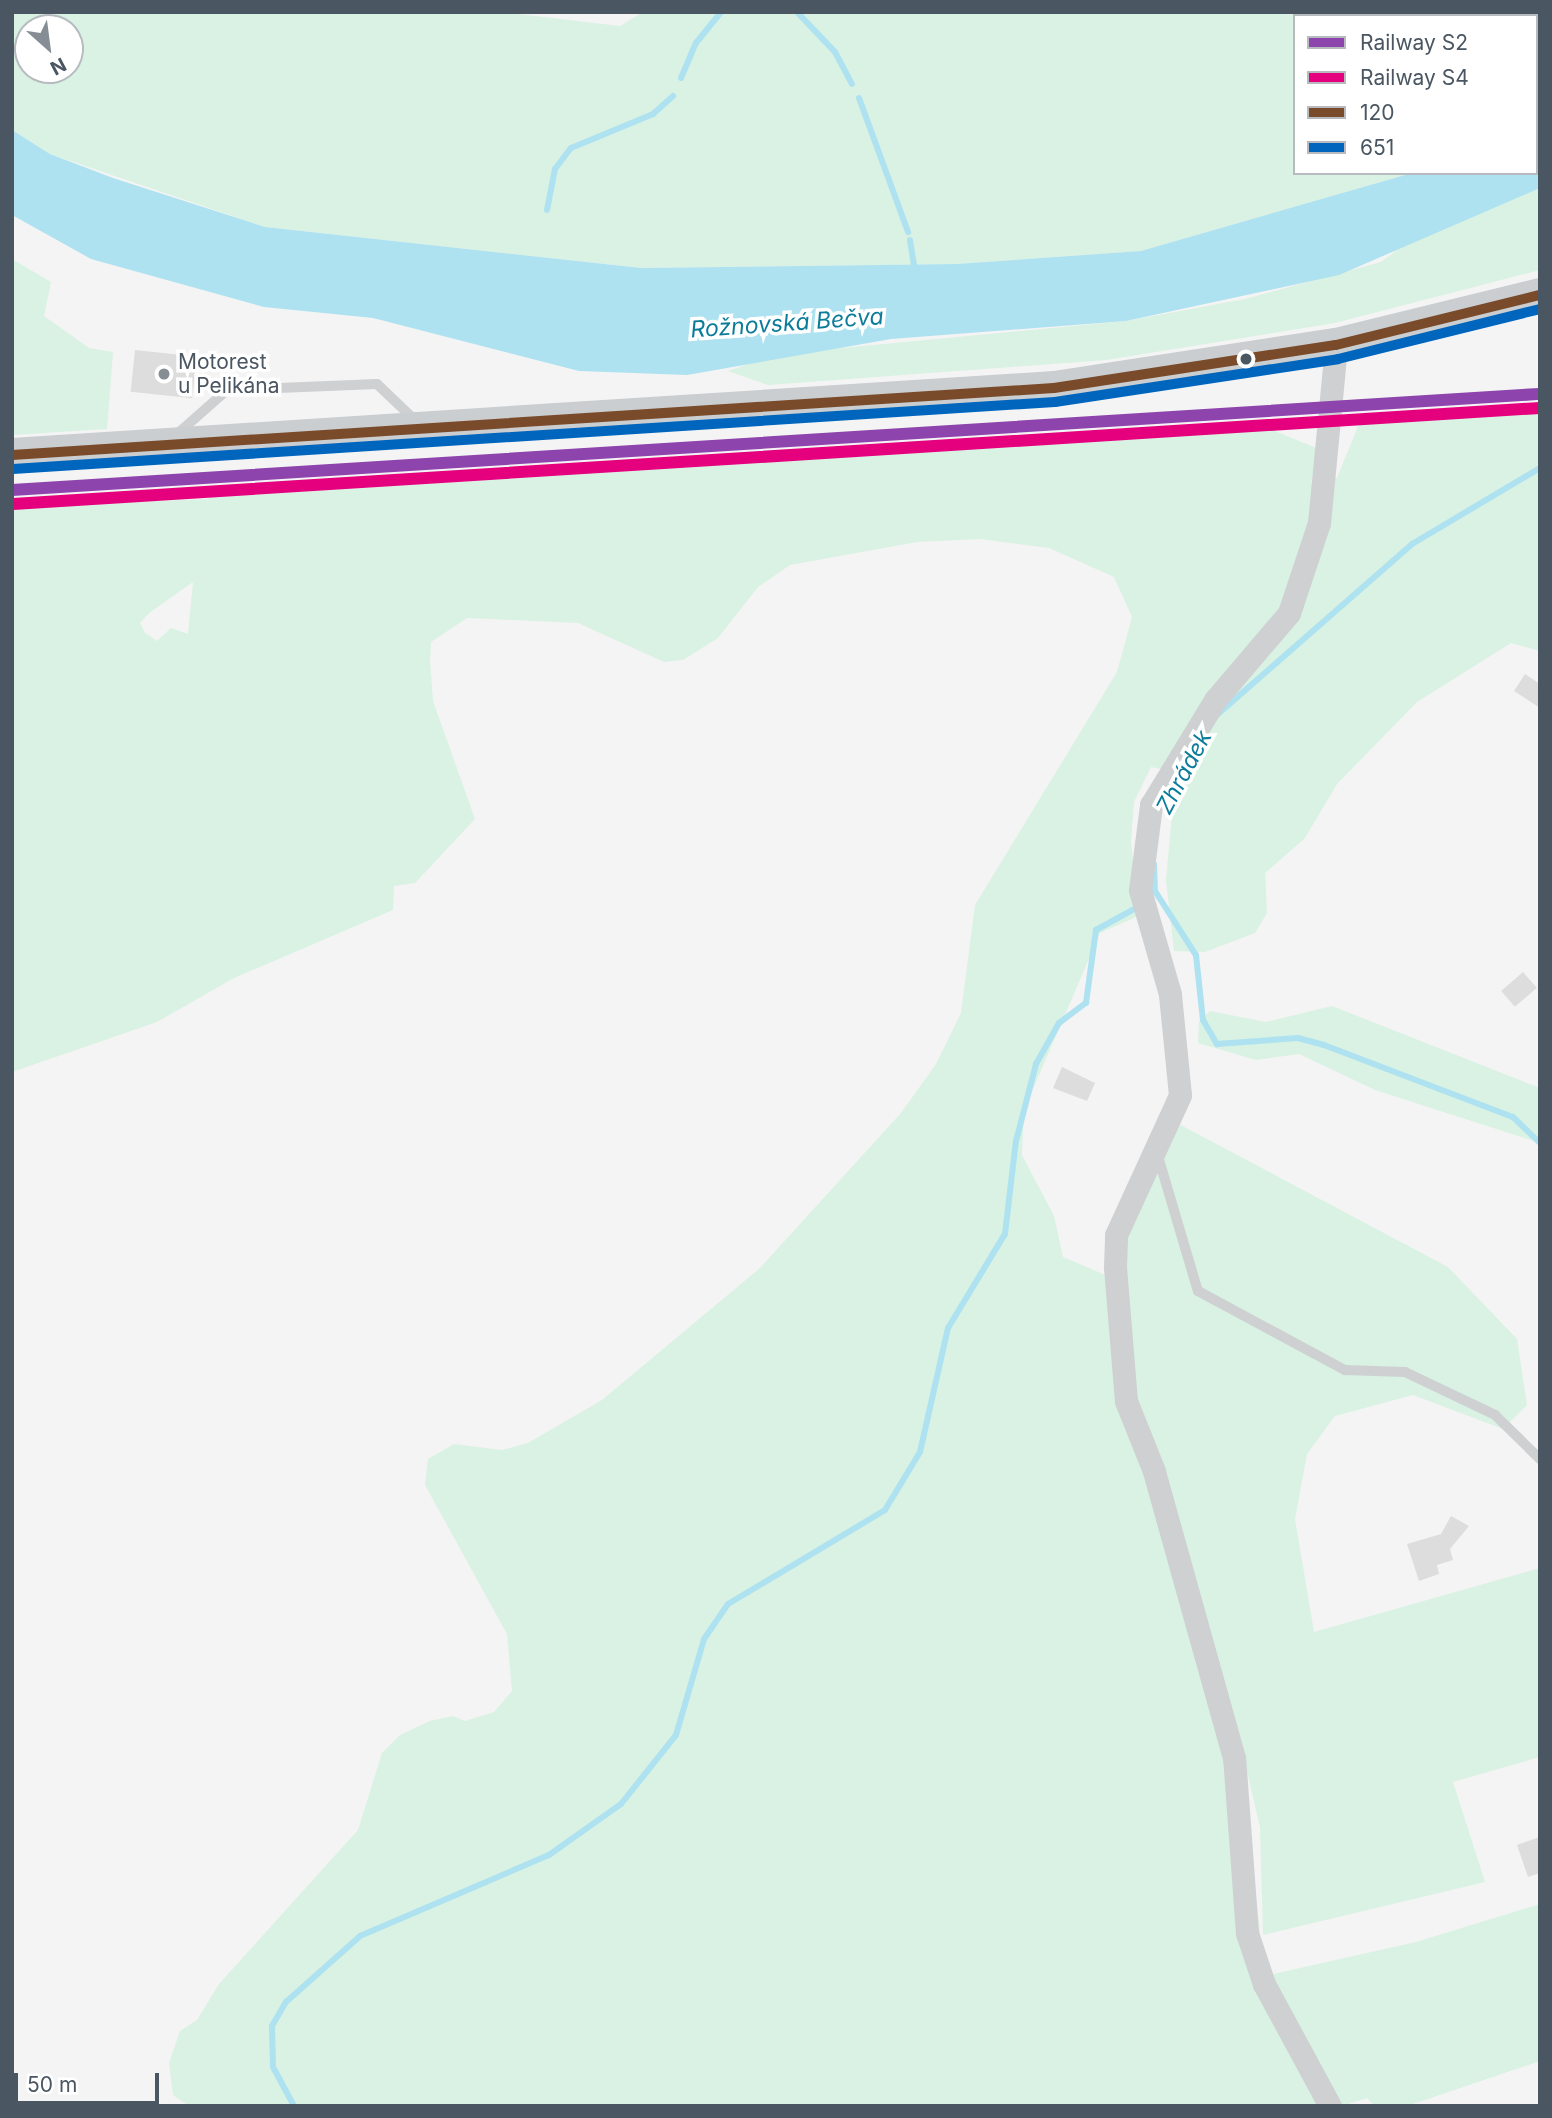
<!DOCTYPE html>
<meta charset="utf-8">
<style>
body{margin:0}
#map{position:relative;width:1552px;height:2118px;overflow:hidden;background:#f4f4f4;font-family:Inter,sans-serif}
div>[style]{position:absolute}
.green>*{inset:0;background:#d9f2e3}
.water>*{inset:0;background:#aee2f0}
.stream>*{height:6px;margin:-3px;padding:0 3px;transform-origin:3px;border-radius:3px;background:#aee2f0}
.building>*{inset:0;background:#ddddde;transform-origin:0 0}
.lane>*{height:10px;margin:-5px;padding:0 5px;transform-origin:5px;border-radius:5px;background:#ced0d2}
.street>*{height:23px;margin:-11.5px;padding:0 11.5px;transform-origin:11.5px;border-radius:11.5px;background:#ced0d2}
.primary>*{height:35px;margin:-17.5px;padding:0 17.5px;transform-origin:17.5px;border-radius:17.5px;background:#caced1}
.bus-1>*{height:10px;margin:-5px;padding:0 5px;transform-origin:5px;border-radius:5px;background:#7a4b2a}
.bus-2>*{height:10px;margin:-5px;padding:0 5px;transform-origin:5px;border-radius:5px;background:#0065bd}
.rail-1>*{height:12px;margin:-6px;padding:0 6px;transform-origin:6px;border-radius:6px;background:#8e44ad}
.rail-2>*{height:12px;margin:-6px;padding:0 6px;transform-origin:6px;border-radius:6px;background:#e5007d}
.dots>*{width:19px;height:19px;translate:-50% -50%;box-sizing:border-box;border:4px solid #fff;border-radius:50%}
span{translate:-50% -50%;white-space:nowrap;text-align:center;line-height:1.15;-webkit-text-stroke:7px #fff;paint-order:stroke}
.poi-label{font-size:21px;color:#4a5661}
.left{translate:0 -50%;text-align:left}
.water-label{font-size:23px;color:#0c7c9b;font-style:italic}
.frame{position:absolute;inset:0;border:14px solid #4a5661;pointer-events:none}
.legend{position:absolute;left:1293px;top:14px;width:245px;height:161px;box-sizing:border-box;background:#fff;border:2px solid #b7bbc0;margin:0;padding:9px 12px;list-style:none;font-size:21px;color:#4a5661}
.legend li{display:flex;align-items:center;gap:14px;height:35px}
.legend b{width:35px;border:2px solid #b7bbc0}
.north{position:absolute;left:14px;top:14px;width:70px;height:70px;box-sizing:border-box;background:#fff;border:2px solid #b7bbc0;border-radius:50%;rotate:152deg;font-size:19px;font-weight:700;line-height:28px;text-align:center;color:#4a5661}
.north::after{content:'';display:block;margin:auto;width:24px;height:32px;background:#868d94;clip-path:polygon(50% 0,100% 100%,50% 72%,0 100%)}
.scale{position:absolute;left:14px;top:2073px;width:145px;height:32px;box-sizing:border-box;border:4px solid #4a5661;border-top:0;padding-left:9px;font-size:21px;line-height:24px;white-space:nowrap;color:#4a5661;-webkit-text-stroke:5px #fff;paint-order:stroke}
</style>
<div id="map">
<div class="green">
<i style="clip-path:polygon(evenodd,12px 12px,502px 12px,620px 26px,643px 12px,1540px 12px,1540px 116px,1536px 16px,1295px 16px,1295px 173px,1412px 173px,1141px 251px,956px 264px,641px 268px,265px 227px,50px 154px,12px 130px,12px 12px,28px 28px,70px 28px,70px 70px,28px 70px,28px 28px)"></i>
<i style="clip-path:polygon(1540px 188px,1540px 270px,1335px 323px,1106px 360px,768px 385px,728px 371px,778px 354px,1126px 321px,1245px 299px,1381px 262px,1408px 242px)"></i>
<i style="clip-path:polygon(12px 259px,51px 282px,44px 316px,89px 348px,113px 352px,107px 429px,12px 435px)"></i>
<i style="clip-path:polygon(evenodd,1540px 409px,1540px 651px,1511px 643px,1417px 702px,1337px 784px,1305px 838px,1265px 873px,1267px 913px,1255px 933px,1205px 952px,1174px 951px,1166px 880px,1173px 803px,1188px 775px,1151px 767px,1134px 802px,1131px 841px,1138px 916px,1100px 933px,1024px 1110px,1022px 1155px,1054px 1216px,1063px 1257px,1110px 1277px,1177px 1123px,1448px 1267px,1517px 1339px,1527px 1405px,1503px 1429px,1413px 1395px,1335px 1416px,1307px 1454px,1295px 1519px,1314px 1632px,1540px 1568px,1540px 1757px,1453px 1782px,1485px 1882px,1263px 1935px,1260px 1827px,1237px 1729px,1265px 1976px,1416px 1942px,1540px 1904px,1540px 2061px,1407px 2106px,1375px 2106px,1367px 2098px,1342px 2106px,189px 2106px,173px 2095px,169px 2063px,180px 2031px,197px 2020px,219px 1984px,358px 1830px,382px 1753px,400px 1735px,430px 1721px,453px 1716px,465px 1721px,494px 1712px,512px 1691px,507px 1634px,425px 1485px,428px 1459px,454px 1444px,502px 1450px,528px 1443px,602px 1400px,760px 1268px,901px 1113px,936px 1064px,961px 1013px,975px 905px,1117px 672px,1132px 617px,1114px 577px,1049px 548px,980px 539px,917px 542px,790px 565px,758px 587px,718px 638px,683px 660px,664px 662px,578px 623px,467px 618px,431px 642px,430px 661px,433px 701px,475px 819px,415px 883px,394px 886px,393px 910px,234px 978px,157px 1022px,12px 1072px,12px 506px,208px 499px,212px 491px,1263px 426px,1321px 450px,1311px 482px,1337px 478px,1361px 419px,1540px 409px,193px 582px,188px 634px,171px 628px,157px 641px,145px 633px,140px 623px,149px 613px,193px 582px)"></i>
<i style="clip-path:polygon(1332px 1006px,1540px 1088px,1540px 1143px,1375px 1090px,1299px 1054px,1256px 1060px,1198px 1043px,1199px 1022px,1210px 1011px,1266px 1022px)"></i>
</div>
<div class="water">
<i style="clip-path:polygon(1540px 116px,1540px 188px,1339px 275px,1126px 321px,891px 339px,687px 375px,579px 371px,373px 318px,264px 307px,91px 259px,12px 215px,12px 130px,50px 154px,113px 178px,265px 227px,641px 268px,956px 264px,1141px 251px,1412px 173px,1536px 173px)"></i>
</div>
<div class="stream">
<i style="left:797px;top:12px;width:55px;rotate:46.5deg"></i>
<i style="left:835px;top:52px;width:36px;rotate:62deg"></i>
<i style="left:681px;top:78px;width:38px;rotate:-67deg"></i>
<i style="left:696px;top:43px;width:40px;rotate:-51deg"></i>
<i style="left:859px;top:98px;width:143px;rotate:69.9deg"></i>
<i style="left:547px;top:210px;width:42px;rotate:-79deg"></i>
<i style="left:555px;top:169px;width:26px;rotate:-53deg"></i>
<i style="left:571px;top:148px;width:89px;rotate:-22.5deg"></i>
<i style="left:653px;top:114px;width:27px;rotate:-42deg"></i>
<i style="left:910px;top:240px;width:30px;rotate:81deg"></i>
<i style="left:1218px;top:714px;width:258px;rotate:-41.2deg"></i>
<i style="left:1412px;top:544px;width:149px;rotate:-30.7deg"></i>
<i style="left:1154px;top:864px;width:27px;rotate:88deg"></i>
<i style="left:1155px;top:891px;width:76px;rotate:57.4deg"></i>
<i style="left:1196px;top:955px;width:65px;rotate:83.9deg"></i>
<i style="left:1203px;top:1020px;width:28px;rotate:60deg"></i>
<i style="left:1217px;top:1044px;width:81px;rotate:-4.2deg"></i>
<i style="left:1298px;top:1038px;width:27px;rotate:15deg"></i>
<i style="left:1324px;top:1045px;width:202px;rotate:20.9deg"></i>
<i style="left:1513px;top:1117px;width:37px;rotate:44deg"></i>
<i style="left:294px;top:2106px;width:44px;rotate:-118.3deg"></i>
<i style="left:273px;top:2067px;width:41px;rotate:-91.4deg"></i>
<i style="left:272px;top:2026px;width:28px;rotate:-60deg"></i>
<i style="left:286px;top:2002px;width:99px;rotate:-41.7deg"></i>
<i style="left:360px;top:1936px;width:206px;rotate:-23.2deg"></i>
<i style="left:549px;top:1855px;width:88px;rotate:-35.3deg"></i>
<i style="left:621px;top:1804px;width:88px;rotate:-51.4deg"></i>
<i style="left:676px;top:1735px;width:100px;rotate:-73.7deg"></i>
<i style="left:704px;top:1639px;width:42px;rotate:-55.6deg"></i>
<i style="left:728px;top:1604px;width:183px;rotate:-30.9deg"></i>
<i style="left:885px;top:1510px;width:68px;rotate:-58.9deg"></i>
<i style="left:920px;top:1452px;width:127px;rotate:-77.3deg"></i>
<i style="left:948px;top:1328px;width:110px;rotate:-58.8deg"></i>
<i style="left:1005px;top:1234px;width:94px;rotate:-83.3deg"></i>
<i style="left:1016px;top:1141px;width:80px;rotate:-75.4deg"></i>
<i style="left:1036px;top:1064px;width:47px;rotate:-60.7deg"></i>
<i style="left:1059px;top:1023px;width:34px;rotate:-37deg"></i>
<i style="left:1086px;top:1003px;width:74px;rotate:-82.2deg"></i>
<i style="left:1096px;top:930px;width:48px;rotate:-28.7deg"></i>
</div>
<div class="building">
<i style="left:135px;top:350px;width:62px;height:42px;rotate:6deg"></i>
<i style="clip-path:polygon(1525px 674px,1540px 684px,1540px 708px,1514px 691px)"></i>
<i style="left:1523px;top:972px;width:21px;height:29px;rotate:49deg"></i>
<i style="clip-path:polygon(1062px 1067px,1095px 1083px,1087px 1101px,1053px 1088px)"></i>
<i style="clip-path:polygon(1451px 1516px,1469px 1526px,1450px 1549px,1453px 1560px,1437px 1565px,1439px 1574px,1419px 1581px,1407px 1544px,1441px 1534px)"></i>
<i style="clip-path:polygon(1540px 1837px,1540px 1873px,1528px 1877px,1517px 1845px)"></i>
</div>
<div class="lane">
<i style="left:176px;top:435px;width:68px;rotate:-41.4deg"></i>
<i style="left:227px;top:390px;width:150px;rotate:-2.3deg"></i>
<i style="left:377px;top:384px;width:52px;rotate:43.5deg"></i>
<i style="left:1157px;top:1153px;width:144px;rotate:73.5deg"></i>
<i style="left:1198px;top:1291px;width:167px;rotate:28.3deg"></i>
<i style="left:1345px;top:1370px;width:60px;rotate:1.9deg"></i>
<i style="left:1405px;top:1372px;width:100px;rotate:25.5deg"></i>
<i style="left:1495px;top:1415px;width:63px;rotate:44.4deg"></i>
</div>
<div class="street">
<i style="left:1330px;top:2106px;width:139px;rotate:-118.4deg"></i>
<i style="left:1264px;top:1984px;width:54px;rotate:-108.4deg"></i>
<i style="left:1247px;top:1933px;width:175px;rotate:-94.2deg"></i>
<i style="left:1234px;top:1758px;width:298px;rotate:-105.6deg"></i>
<i style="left:1154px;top:1471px;width:75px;rotate:-111.8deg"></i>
<i style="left:1126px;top:1401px;width:134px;rotate:-94.7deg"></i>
<i style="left:1115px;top:1267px;width:32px;rotate:-88deg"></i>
<i style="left:1116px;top:1235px;width:154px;rotate:-65.4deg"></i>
<i style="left:1180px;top:1095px;width:101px;rotate:-95.7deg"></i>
<i style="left:1170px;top:994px;width:108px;rotate:-106.1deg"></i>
<i style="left:1140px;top:890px;width:86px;rotate:-82.6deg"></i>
<i style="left:1151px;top:805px;width:123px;rotate:-58.6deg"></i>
<i style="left:1215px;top:700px;width:114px;rotate:-49.6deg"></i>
<i style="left:1289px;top:613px;width:95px;rotate:-71.6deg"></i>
<i style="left:1319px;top:523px;width:179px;rotate:-84.5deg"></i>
</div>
<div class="primary">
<i style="left:12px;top:455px;width:1044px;rotate:-3.68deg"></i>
<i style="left:1054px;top:388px;width:285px;rotate:-8.7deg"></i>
<i style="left:1336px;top:345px;width:210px;rotate:-13.8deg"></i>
</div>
<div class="bus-1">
<i style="left:12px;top:455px;width:1044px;rotate:-3.68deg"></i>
<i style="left:1054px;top:388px;width:285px;rotate:-8.7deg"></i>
<i style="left:1336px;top:345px;width:210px;rotate:-13.8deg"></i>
</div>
<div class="bus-2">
<i style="left:13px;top:469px;width:1044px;rotate:-3.68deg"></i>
<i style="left:1055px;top:402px;width:286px;rotate:-8.6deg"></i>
<i style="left:1338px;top:359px;width:208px;rotate:-13.9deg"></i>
</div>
<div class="rail-1">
<i style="left:12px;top:490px;width:1531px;rotate:-3.6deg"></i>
</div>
<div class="rail-2">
<i style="left:13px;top:504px;width:1530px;rotate:-3.6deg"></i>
</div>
<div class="dots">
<i style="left:1246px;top:359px;background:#4a5661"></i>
<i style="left:164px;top:374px;background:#868d94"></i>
</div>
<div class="poi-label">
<span class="left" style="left:178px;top:374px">Motorest<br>u Pelikána</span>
</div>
<div class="water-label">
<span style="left:787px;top:323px;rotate:-4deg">Rožnovská Bečva</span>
<span style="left:1184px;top:772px;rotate:-62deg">Zhrádek</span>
</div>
<div class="frame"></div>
<ul class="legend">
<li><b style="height:9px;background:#8e44ad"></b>Railway S2</li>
<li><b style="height:9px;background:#e5007d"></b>Railway S4</li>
<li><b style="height:9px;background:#7a4b2a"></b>120</li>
<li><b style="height:9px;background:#0065bd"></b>651</li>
</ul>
<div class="north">N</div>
<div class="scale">50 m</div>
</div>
